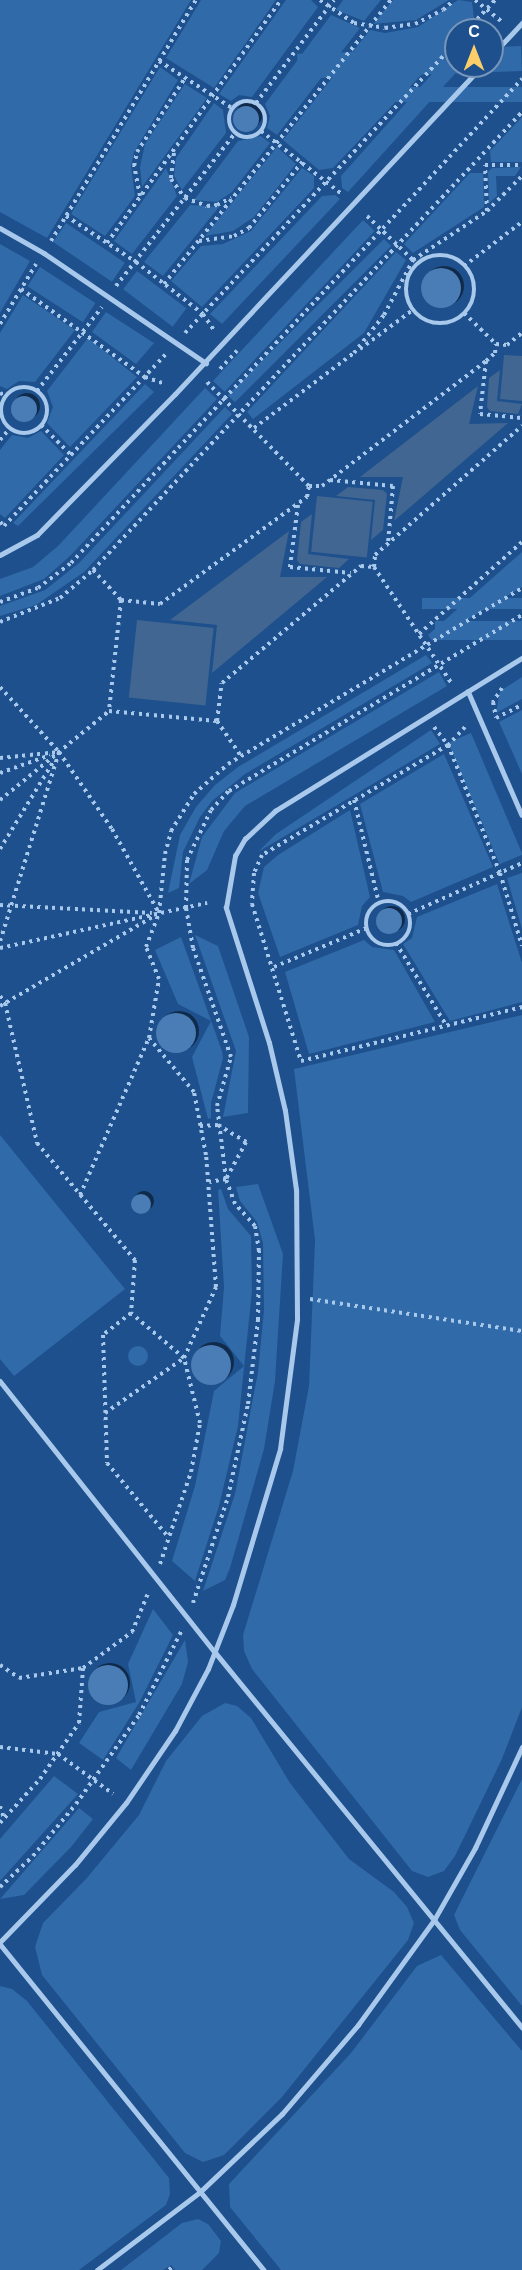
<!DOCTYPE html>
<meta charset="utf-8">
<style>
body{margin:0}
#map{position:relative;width:522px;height:2270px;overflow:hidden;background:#1d508c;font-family:Arial,sans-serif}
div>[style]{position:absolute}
.green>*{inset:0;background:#306aa9;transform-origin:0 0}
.round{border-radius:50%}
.water>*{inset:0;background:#416691;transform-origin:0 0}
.shadow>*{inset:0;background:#0007}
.building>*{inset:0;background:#4a7cb5}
.path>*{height:4px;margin-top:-2px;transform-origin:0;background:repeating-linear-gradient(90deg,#a9c9ec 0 3px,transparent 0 7.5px)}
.path>.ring{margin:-2px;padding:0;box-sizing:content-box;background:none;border:4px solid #a9c9ec;border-radius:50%}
.service>*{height:4.5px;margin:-2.25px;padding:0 2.25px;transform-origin:2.25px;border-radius:2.25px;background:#a9c9ec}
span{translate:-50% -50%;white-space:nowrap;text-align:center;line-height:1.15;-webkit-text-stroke:4.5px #1d508c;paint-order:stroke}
.north{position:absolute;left:444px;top:18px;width:60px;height:60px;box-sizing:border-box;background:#1d508c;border:2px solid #7796ba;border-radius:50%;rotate:0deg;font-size:16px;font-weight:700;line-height:24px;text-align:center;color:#fff}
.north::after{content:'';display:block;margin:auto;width:21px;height:27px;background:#fccd68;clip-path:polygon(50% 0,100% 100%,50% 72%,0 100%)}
</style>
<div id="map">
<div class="green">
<i style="clip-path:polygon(0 0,191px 0,47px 238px,0 212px)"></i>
<i style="clip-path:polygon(201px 0,276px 0,214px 88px,166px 58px)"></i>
<i style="clip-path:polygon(286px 0,311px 0,318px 7px,252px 97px,239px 95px,231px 101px,219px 94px)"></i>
<i style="clip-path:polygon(343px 0,381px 0,364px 21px,336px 10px)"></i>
<i style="clip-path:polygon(393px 0,449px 0,416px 20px,373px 24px)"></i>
<i style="clip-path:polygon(458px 0,472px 2px,474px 18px,464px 30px,456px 30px,456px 38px,333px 168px,319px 170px,283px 140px,370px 30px,385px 33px,418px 27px)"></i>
<i style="clip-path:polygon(331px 15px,360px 28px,277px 135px,267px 128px,270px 116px,265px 104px)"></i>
<i style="left:521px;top:46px;width:25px;height:224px;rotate:88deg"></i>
<i style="clip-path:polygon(456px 47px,456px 66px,462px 66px,348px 192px,342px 188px,341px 176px)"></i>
<i style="clip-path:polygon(160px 67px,178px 80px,134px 152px,131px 166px,135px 196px,105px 236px,71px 214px)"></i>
<i style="clip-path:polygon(185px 84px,207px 98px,142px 187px,140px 167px,145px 144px)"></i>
<i style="left:522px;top:87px;width:15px;height:195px;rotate:90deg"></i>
<i style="clip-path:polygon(214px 103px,223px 110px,226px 133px,182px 190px,174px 176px,176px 158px)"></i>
<i style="clip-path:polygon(522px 117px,522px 162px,491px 162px,490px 151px)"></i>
<i style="clip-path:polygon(261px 136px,270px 143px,232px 192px,217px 202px,194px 200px,238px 141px)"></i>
<i style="clip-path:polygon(277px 147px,296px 164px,254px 217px,233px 231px,205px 236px)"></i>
<i style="clip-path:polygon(521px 167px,515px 176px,496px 176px,497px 196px,489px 203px,488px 172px,492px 168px)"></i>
<i style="clip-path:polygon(166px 168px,177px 196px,132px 254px,114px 241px)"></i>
<i style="clip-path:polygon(302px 168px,314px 176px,314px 188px,202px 307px,171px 281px,201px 246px,223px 244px,251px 231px)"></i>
<i style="clip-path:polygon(470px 173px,483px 173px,484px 207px,413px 253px,404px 244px)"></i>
<i style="clip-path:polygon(335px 195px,340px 199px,222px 324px,210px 314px,322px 196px)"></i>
<i style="clip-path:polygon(190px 205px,219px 207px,163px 276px,144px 262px)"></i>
<i style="left:363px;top:220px;width:16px;height:220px;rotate:43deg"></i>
<i style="left:66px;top:223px;width:71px;height:23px;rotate:34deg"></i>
<i style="left:384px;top:239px;width:10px;height:221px;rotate:45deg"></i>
<i style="clip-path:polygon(0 244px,30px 261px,0 313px)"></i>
<i style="clip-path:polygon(396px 252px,406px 260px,364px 333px,253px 419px,247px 412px)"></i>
<i style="left:40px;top:267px;width:66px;height:23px;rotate:33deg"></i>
<i style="left:137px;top:271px;width:62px;height:23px;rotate:37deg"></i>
<i style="clip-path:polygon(23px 295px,75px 330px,35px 382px,19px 381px,7px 389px,0 386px,0 333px)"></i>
<i style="clip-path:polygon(106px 312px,154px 343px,136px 364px,92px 332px)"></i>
<i style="clip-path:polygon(88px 338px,137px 377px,70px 447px,47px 423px,53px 407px,47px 391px)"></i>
<i style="clip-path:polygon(145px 384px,154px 392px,18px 526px,13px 523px)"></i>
<i style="clip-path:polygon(205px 388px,217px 399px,71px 555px,44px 579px,0 596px,0 579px,33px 567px,58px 546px)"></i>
<i style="clip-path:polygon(225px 407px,232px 414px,84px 572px,36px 605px,0 616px,0 606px,45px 590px,79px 563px)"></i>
<i style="clip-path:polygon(41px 431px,64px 455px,5px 518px,0 514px,0 450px,12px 435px,28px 438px)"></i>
<i style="clip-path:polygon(522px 552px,522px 587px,432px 641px,428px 635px)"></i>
<i style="left:522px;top:598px;width:11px;height:100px;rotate:90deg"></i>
<i style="left:522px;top:621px;width:19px;height:87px;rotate:90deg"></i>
<i style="clip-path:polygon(426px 655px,432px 663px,245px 774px,212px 801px,200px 817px,183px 852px,179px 888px,168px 893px,180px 835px,196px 807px,215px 785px,238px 767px)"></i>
<i style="clip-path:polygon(439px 672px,447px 686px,245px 806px,224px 831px,207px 870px,189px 884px,202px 837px,235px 793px)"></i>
<i style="clip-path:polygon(522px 677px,522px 699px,496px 713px,500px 691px)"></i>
<i style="clip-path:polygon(522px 710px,522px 774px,499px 722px)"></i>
<i style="clip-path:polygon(431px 730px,440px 744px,258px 852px,276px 834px)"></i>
<i style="left:471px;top:733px;width:132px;height:25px;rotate:67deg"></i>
<i style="clip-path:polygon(444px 754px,493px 867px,411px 902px,403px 896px,383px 892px,360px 804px)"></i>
<i style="clip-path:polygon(350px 810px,370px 897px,362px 906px,358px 925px,280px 957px,258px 893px,264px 867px,278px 855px)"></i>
<i style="clip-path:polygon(522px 873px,522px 929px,507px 878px)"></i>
<i style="clip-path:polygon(497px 884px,522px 963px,522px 1002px,450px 1021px,403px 944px,412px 938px,417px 917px)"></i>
<i style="clip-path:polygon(195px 935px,218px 946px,249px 1037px,248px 1113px,223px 1117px,236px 1051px)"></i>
<i style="clip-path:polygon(181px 937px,222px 1051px,223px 1058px,211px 1103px,211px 1118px,208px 1119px,192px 1057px,211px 1021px,178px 1004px,155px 950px)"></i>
<i style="clip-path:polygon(364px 940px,372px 947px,394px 950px,435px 1022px,309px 1054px,285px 972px)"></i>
<i style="clip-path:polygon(522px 1015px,522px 1707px,502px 1759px,455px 1856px,444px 1871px,428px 1877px,412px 1871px,252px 1669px,244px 1651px,243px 1635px,293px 1471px,309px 1386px,315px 1240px,294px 1069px)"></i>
<i style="clip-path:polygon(0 1135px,125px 1289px,14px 1376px,0 1359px)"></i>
<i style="clip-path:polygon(258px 1184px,283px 1254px,275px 1381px,264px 1449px,230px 1568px,225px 1580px,203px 1591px,235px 1494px,258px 1372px,264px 1310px,263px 1243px,257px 1222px,240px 1201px,236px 1187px)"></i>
<i style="clip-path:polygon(221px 1189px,228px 1209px,251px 1236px,252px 1291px,238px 1426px,219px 1506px,195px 1581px,172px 1561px,195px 1486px,214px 1391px,244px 1366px,220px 1336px,224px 1287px,218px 1190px)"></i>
<i class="round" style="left:128px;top:1346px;width:20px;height:20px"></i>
<i style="clip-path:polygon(153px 1609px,173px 1635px,139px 1703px,103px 1760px,79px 1743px,99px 1712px,136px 1702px,128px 1664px)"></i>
<i style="clip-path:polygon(185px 1640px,188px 1662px,182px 1684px,131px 1770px,116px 1758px)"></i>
<i style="clip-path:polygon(225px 1703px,237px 1706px,251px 1718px,290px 1783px,349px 1859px,394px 1892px,407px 1907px,414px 1923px,408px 1940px,282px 2097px,224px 2155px,203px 2162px,185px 2153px,42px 1975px,35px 1947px,43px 1923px,86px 1879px,139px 1815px,166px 1761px,202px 1716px)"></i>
<i style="clip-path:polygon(54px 1776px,78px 1794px,0 1881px,0 1839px)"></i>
<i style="clip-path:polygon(522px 1779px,522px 2006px,460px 1930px,454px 1915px)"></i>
<i style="clip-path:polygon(79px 1808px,93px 1819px,71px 1847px,24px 1895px,0 1899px)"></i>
<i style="clip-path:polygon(441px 1955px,522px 2051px,522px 2270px,281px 2270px,230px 2207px,229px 2184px,351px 2053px,417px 1966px)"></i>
<i style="clip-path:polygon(0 1986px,12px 1989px,27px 2001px,169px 2178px,170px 2194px,166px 2205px,79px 2270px,0 2270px)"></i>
<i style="clip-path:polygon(198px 2219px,208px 2224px,221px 2241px,219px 2253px,202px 2270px,175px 2270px,171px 2265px,163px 2270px,121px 2270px,182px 2223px)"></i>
</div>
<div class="water">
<i style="clip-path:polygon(504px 355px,522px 356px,522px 401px,500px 399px)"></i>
<i style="clip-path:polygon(500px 370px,497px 401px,522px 404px,518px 414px,490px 411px,487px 407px,489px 378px)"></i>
<i style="clip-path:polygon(478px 386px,469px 424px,508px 423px,394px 521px,403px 477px,360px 477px)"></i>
<i style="clip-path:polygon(348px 487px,383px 490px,387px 494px,383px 530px,371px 540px,375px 500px,336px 496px)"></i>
<i style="left:317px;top:496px;width:56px;height:56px;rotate:6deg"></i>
<i style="clip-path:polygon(312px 514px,308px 554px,349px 559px,339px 568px,300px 564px,297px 560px,301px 522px)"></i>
<i style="clip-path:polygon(289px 531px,280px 577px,327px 577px,212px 673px,217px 625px,170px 620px)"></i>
<i style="left:137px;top:620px;width:77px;height:78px;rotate:6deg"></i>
</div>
<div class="shadow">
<i class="round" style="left:236px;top:102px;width:26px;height:26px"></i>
<i class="round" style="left:424px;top:266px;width:40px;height:40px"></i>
<i class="round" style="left:14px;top:393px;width:26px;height:26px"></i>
<i class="round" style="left:379px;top:906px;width:26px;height:26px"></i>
<i class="round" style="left:159px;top:1011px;width:40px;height:40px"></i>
<i class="round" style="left:134px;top:1191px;width:20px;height:20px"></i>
<i class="round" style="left:194px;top:1342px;width:40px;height:40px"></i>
<i class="round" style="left:90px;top:1663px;width:40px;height:40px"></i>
</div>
<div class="building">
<i class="round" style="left:233px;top:106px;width:26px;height:26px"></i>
<i class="round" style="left:421px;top:268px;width:40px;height:40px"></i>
<i class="round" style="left:11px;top:396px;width:26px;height:26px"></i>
<i class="round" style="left:376px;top:908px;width:26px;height:26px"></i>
<i class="round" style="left:156px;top:1013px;width:40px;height:40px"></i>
<i class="round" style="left:131px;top:1194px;width:20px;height:20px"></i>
<i class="round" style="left:191px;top:1345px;width:40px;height:40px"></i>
<i class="round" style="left:88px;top:1665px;width:40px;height:40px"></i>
</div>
<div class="path">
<i style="left:320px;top:0;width:41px;rotate:34.1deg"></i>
<i style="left:354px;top:23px;width:31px;rotate:9deg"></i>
<i style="left:385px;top:28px;width:30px;rotate:-8deg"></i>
<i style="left:415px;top:24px;width:31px;rotate:-27deg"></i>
<i style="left:443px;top:10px;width:15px;rotate:-42deg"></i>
<i style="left:475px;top:0;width:36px;rotate:39deg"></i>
<i style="left:467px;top:30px;width:41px;rotate:-47deg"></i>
<i style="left:159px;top:61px;width:87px;rotate:32.8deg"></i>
<i class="ring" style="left:229px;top:101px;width:32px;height:32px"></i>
<i style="left:256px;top:103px;width:129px;rotate:-52.9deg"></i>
<i style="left:261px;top:131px;width:104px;rotate:38deg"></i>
<i style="left:174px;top:153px;width:26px;rotate:97deg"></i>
<i style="left:171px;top:179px;width:24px;rotate:54deg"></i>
<i style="left:185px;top:198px;width:23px;rotate:20deg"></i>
<i style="left:207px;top:206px;width:10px;rotate:-6deg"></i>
<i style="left:217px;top:205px;width:16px;rotate:-27deg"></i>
<i style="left:140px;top:196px;width:31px;rotate:-101deg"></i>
<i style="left:134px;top:166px;width:14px;rotate:-78deg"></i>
<i style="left:137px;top:152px;width:88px;rotate:-57deg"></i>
<i style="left:487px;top:211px;width:46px;rotate:-92.5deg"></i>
<i style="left:485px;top:165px;width:37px"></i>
<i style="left:66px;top:216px;width:84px;rotate:33.3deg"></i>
<i style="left:136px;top:262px;width:85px;rotate:37.8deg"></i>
<i style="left:203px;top:314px;width:22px;rotate:56deg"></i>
<i style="left:367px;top:216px;width:69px;rotate:43.8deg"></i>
<i style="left:51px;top:241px;width:281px;rotate:-59deg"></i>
<i style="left:199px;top:241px;width:35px;rotate:-8deg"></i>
<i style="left:234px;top:236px;width:17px;rotate:-28deg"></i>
<i style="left:249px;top:228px;width:85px;rotate:-51.2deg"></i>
<i style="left:107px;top:243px;width:299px;rotate:-54.4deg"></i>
<i class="ring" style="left:406px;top:255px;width:64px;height:64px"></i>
<i style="left:464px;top:266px;width:73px;rotate:-37.2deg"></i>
<i style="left:164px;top:284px;width:364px;rotate:-51.4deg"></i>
<i style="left:116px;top:286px;width:194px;rotate:-52.1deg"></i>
<i style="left:21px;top:289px;width:152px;rotate:35.4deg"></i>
<i style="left:145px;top:377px;width:21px;rotate:19deg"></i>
<i style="left:464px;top:313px;width:45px;rotate:44.1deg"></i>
<i style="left:0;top:324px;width:70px;rotate:-59deg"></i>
<i style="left:185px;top:333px;width:398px;rotate:-47deg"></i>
<i style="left:360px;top:349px;width:67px;rotate:-36.5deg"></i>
<i style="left:354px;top:353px;width:48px;rotate:-51.7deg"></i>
<i style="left:384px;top:315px;width:62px;rotate:-62.2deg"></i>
<i style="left:413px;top:260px;width:89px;rotate:-33.5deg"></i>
<i style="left:487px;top:211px;width:49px;rotate:-45deg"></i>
<i style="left:486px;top:361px;width:53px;rotate:96.5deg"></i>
<i style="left:480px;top:414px;width:42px;rotate:5.4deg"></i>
<i style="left:220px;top:369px;width:25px;rotate:-47deg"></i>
<i style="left:207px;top:382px;width:146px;rotate:45.6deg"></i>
<i class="ring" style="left:1px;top:387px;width:42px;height:42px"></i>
<i style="left:37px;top:391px;width:106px;rotate:-52.3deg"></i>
<i style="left:0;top:393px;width:8px;rotate:23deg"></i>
<i style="left:41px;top:425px;width:42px;rotate:45deg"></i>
<i style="left:254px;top:428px;width:125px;rotate:-36.9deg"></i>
<i style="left:0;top:440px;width:16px;rotate:-50deg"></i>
<i style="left:330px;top:480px;width:63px;rotate:5.4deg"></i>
<i style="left:393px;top:486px;width:57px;rotate:95deg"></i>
<i style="left:298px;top:505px;width:63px;rotate:97.4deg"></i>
<i style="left:290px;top:567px;width:61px;rotate:5.6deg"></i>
<i style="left:0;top:522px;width:6px;rotate:45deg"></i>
<i style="left:4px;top:526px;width:236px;rotate:-46.7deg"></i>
<i style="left:374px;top:567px;width:141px;rotate:56.3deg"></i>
<i style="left:93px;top:570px;width:41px;rotate:47deg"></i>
<i style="left:121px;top:600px;width:39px;rotate:6deg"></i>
<i style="left:160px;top:604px;width:182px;rotate:-36.1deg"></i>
<i style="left:307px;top:497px;width:11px;rotate:-80deg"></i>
<i style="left:309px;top:486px;width:13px"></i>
<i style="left:322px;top:486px;width:206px;rotate:-37.3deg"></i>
<i style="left:486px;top:361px;width:12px;rotate:-42deg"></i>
<i style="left:495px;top:353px;width:9px;rotate:-84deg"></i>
<i style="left:496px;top:344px;width:11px;rotate:5deg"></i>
<i style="left:507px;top:345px;width:19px;rotate:-39deg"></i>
<i style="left:121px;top:600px;width:112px;rotate:96.2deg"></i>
<i style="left:109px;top:711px;width:108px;rotate:5.3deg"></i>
<i style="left:217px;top:721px;width:38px;rotate:-83deg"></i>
<i style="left:222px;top:683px;width:182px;rotate:-40.1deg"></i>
<i style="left:361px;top:566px;width:13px;rotate:4deg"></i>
<i style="left:374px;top:567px;width:12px;rotate:-85deg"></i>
<i style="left:375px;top:555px;width:196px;rotate:-41.3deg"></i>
<i style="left:0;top:602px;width:40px;rotate:-20.2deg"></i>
<i style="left:38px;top:588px;width:41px;rotate:-37.1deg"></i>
<i style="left:71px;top:563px;width:662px;rotate:-47.02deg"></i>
<i style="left:0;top:622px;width:65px;rotate:-21.8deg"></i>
<i style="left:60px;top:598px;width:43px;rotate:-40.3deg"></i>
<i style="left:93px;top:570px;width:628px;rotate:-46.87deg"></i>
<i style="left:419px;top:634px;width:138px;rotate:-41.8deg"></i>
<i style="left:0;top:687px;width:88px;rotate:47.8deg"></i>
<i style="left:59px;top:752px;width:93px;rotate:55.5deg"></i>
<i style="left:112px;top:829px;width:96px;rotate:60.8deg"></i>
<i style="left:502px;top:688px;width:17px;rotate:123deg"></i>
<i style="left:493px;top:702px;width:16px;rotate:79deg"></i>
<i style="left:496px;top:718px;width:29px;rotate:-27deg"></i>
<i style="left:217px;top:721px;width:42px;rotate:55.6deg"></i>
<i style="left:434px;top:727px;width:23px;rotate:52deg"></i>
<i style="left:448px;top:745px;width:138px;rotate:67.9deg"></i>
<i style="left:500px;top:873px;width:76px;rotate:73.2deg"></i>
<i style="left:465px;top:727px;width:25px;rotate:133deg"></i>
<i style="left:448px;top:745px;width:216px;rotate:149.4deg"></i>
<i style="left:262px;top:855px;width:20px;rotate:114deg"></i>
<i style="left:254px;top:873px;width:31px;rotate:94deg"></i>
<i style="left:252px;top:904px;width:164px;rotate:72.7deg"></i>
<i style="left:301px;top:1061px;width:228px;rotate:-13.7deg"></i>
<i style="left:0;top:758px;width:59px;rotate:-5.8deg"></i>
<i style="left:59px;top:752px;width:198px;rotate:107.3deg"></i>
<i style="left:0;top:773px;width:53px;rotate:-19.8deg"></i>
<i style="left:0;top:800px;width:141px;rotate:-39.2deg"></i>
<i style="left:354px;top:800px;width:106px;rotate:76.4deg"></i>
<i style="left:0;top:849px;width:105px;rotate:-58.6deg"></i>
<i class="ring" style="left:366px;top:901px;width:40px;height:40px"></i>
<i style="left:0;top:905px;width:152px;rotate:3deg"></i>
<i style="left:408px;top:914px;width:125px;rotate:-24.1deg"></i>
<i style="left:396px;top:943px;width:96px;rotate:58.6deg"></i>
<i style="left:0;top:948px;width:212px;rotate:-12.3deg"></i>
<i style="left:274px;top:967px;width:101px;rotate:-22.8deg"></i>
<i style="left:0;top:996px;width:9px;rotate:54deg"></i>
<i style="left:5px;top:1003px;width:144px;rotate:77.1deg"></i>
<i style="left:37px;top:1143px;width:153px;rotate:50.1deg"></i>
<i style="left:135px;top:1260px;width:53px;rotate:94.3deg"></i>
<i style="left:131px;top:1313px;width:36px;rotate:142deg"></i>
<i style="left:103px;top:1335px;width:128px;rotate:88.2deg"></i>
<i style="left:107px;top:1463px;width:97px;rotate:50.4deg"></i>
<i style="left:0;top:1006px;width:181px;rotate:-30.3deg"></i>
<i style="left:200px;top:1126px;width:18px;rotate:-3deg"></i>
<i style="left:218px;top:1125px;width:33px;rotate:31deg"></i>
<i style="left:246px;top:1142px;width:42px;rotate:118.4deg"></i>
<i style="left:226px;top:1179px;width:17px;rotate:170deg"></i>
<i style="left:80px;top:1195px;width:171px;rotate:-66.3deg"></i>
<i style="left:310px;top:1299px;width:214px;rotate:8.6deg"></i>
<i style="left:105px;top:1413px;width:96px;rotate:-34.8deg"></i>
<i style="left:184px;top:1358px;width:70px;rotate:-139.7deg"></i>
<i style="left:160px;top:1564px;width:97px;rotate:-71.4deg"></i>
<i style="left:191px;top:1472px;width:50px;rotate:-79.6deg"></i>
<i style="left:200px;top:1423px;width:67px;rotate:-103.8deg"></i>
<i style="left:184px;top:1358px;width:78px;rotate:-65.7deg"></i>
<i style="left:216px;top:1287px;width:132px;rotate:-94.3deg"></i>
<i style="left:206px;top:1155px;width:64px;rotate:-100.8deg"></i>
<i style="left:194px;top:1092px;width:70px;rotate:-129.8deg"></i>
<i style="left:149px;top:1038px;width:60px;rotate:-80.4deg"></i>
<i style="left:159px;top:979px;width:35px;rotate:-112deg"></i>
<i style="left:146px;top:947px;width:36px;rotate:-69deg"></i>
<i style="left:159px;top:913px;width:59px;rotate:-84.2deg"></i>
<i style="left:165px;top:854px;width:24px;rotate:-75deg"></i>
<i style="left:171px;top:831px;width:44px;rotate:-58.1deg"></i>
<i style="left:194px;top:794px;width:45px;rotate:-41.4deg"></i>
<i style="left:228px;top:764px;width:343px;rotate:-30.9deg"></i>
<i style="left:193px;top:1603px;width:112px;rotate:-71.7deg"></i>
<i style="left:228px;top:1497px;width:95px;rotate:-77.9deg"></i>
<i style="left:248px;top:1404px;width:85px;rotate:-83.2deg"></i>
<i style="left:258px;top:1320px;width:69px;rotate:-89.2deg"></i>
<i style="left:259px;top:1251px;width:25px;rotate:-99deg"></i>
<i style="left:255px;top:1226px;width:30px;rotate:-132deg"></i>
<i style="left:235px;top:1204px;width:27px;rotate:-110deg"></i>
<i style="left:226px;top:1179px;width:74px;rotate:-97deg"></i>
<i style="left:217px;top:1106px;width:51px;rotate:-74.1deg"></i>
<i style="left:231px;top:1057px;width:115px;rotate:-109.2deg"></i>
<i style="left:193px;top:948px;width:41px;rotate:-99.9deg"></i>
<i style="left:186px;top:908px;width:48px;rotate:-88.8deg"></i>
<i style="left:187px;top:860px;width:55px;rotate:-64.4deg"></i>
<i style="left:211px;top:810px;width:26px;rotate:-47deg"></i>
<i style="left:229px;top:791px;width:342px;rotate:-31deg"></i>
<i style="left:0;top:1665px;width:23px;rotate:34deg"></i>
<i style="left:19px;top:1678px;width:65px;rotate:-8.9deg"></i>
<i style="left:0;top:1747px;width:58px;rotate:6.9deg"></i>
<i style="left:58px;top:1754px;width:68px;rotate:36deg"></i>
<i style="left:0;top:1806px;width:13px;rotate:72deg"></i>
<i style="left:0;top:1823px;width:59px;rotate:-47.7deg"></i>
<i style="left:40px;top:1779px;width:68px;rotate:-55.1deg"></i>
<i style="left:79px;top:1723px;width:55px;rotate:-85.8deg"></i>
<i style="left:83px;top:1668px;width:61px;rotate:-36.3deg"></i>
<i style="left:132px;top:1632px;width:44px;rotate:-67.5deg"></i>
<i style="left:0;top:1887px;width:45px;rotate:-43.2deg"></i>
<i style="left:33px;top:1856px;width:67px;rotate:-50.4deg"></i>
<i style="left:76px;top:1804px;width:109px;rotate:-54.7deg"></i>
<i style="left:139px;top:1715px;width:95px;rotate:-63.2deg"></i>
<i style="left:169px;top:2270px;width:4px;rotate:-45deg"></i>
</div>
<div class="service">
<i style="left:492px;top:55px;width:44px;rotate:-46.8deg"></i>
<i style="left:0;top:228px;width:51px;rotate:29.6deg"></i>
<i style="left:44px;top:253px;width:196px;rotate:34.2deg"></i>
<i style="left:0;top:555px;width:42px;rotate:-28.4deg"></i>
<i style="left:37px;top:535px;width:197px;rotate:-45.6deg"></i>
<i style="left:175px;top:394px;width:449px;rotate:-46.9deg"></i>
<i style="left:468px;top:691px;width:135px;rotate:66.5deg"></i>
<i style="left:0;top:1381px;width:346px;rotate:51.6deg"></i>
<i style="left:215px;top:1652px;width:485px;rotate:50.7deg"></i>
<i style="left:0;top:1942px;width:107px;rotate:-45.8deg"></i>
<i style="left:75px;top:1865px;width:80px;rotate:-50.6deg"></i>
<i style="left:126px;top:1803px;width:87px;rotate:-55.8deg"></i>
<i style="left:175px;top:1731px;width:70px;rotate:-62deg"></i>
<i style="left:208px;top:1669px;width:69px;rotate:-68.7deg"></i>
<i style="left:233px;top:1605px;width:163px;rotate:-73.2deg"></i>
<i style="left:280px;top:1449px;width:131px;rotate:-82.5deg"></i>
<i style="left:297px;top:1319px;width:129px;rotate:-90.4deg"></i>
<i style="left:296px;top:1190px;width:80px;rotate:-97.9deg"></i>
<i style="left:285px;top:1111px;width:70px;rotate:-103.2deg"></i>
<i style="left:269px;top:1043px;width:142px;rotate:-107.7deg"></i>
<i style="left:226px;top:908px;width:53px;rotate:-80.2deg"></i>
<i style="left:235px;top:856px;width:20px;rotate:-60deg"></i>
<i style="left:245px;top:839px;width:41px;rotate:-43deg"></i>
<i style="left:275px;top:811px;width:291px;rotate:-31.8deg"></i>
<i style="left:0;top:1944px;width:419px;rotate:51deg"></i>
<i style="left:97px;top:2270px;width:129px;rotate:-37.1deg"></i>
<i style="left:200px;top:2192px;width:113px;rotate:-43.6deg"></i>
<i style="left:282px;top:2114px;width:117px;rotate:-49.5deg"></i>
<i style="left:358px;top:2025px;width:130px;rotate:-54.1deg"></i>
<i style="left:434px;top:1920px;width:83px;rotate:-60.3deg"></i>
<i style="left:475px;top:1848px;width:111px;rotate:-65deg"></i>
</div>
<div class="north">С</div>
</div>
